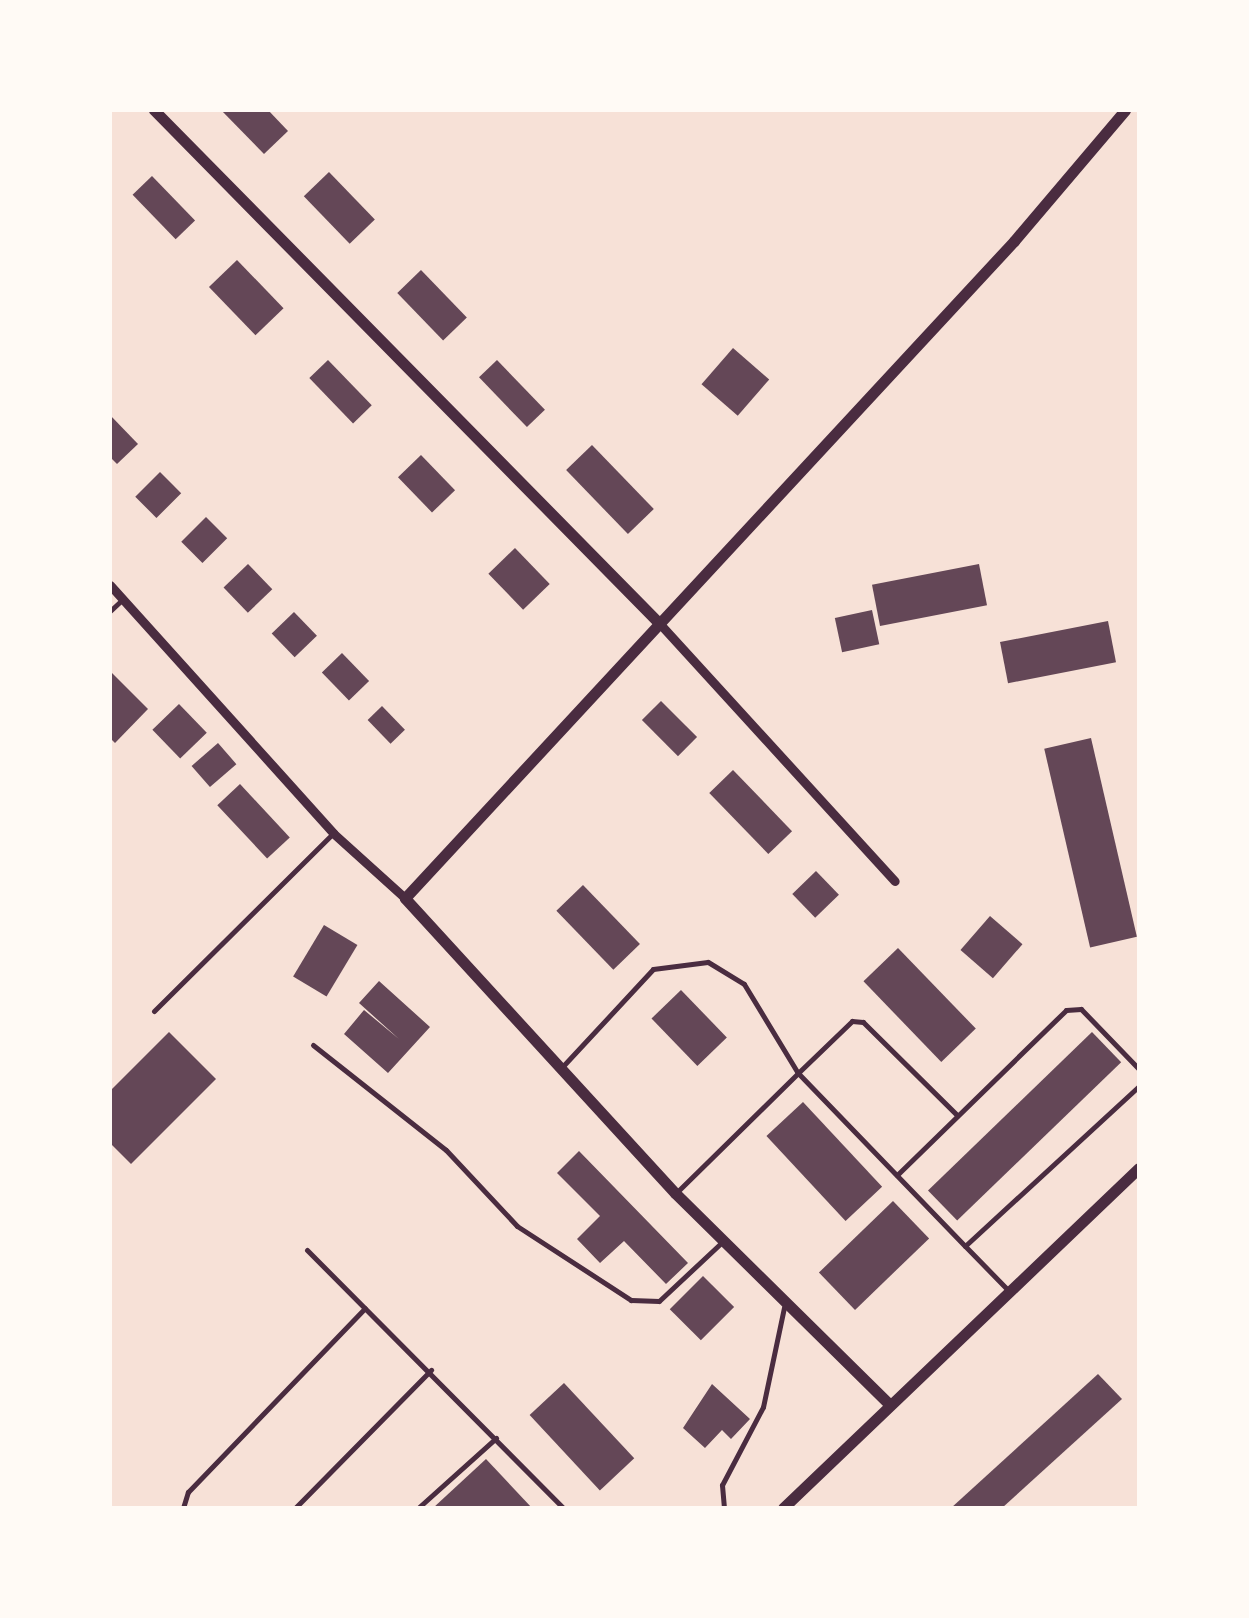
<!DOCTYPE html>
<style>
body{margin:0}
#map{position:relative;width:1249px;height:1618px;overflow:hidden;background:#f7e1d7;font-family:Lato,sans-serif}
div>[style]{position:absolute}
.building>*{inset:0;background:#644757;transform-origin:0 0}
.service>*{height:5px;margin:-2.5px;padding:0 2.5px;transform-origin:2.5px;border-radius:2.5px;background:#4a2c40}
.minor>*{height:9px;margin:-4.5px;padding:0 4.5px;transform-origin:4.5px;border-radius:4.5px;background:#4a2c40}
.tertiary>*{height:11px;margin:-5.5px;padding:0 5.5px;transform-origin:5.5px;border-radius:5.5px;background:#4a2c40}
span{translate:-50% -50%;white-space:nowrap;text-align:center;line-height:1.15;-webkit-text-stroke:9px #fffaf5;paint-order:stroke}
.frame{position:absolute;inset:0;border:112px solid #fffaf5;pointer-events:none}
</style>
<div id="map">
<div class="building">
<i style="clip-path:polygon(221px 110px,268px 110px,288px 131px,264px 154px)"></i>
<i style="left:329px;top:172px;width:66px;height:35px;rotate:46deg"></i>
<i style="left:152px;top:176px;width:62px;height:27px;rotate:46deg"></i>
<i style="left:237px;top:260px;width:67px;height:39px;rotate:46deg"></i>
<i style="left:421px;top:270px;width:66px;height:33px;rotate:46deg"></i>
<i style="left:733px;top:348px;width:48px;height:48px;rotate:41deg"></i>
<i style="left:328px;top:360px;width:63px;height:26px;rotate:46deg"></i>
<i style="left:497px;top:360px;width:69px;height:25px;rotate:46deg"></i>
<i style="clip-path:polygon(110px 415px,138px 444px,117px 464px,110px 457px)"></i>
<i style="left:592px;top:445px;width:89px;height:36px;rotate:46deg"></i>
<i style="left:421px;top:455px;width:49px;height:32px;rotate:46deg"></i>
<i style="left:160px;top:472px;width:30px;height:35px;rotate:45deg"></i>
<i style="left:206px;top:517px;width:30px;height:35px;rotate:45deg"></i>
<i style="left:515px;top:548px;width:50px;height:37px;rotate:46deg"></i>
<i style="left:248px;top:564px;width:35px;height:34px;rotate:46deg"></i>
<i style="left:979px;top:564px;width:42px;height:109px;rotate:79deg"></i>
<i style="left:872px;top:610px;width:35px;height:38px;rotate:78deg"></i>
<i style="left:294px;top:612px;width:33px;height:31px;rotate:46deg"></i>
<i style="left:1108px;top:621px;width:42px;height:110px;rotate:79deg"></i>
<i style="left:342px;top:653px;width:39px;height:28px;rotate:46deg"></i>
<i style="clip-path:polygon(110px 671px,148px 709px,115px 743px,110px 738px)"></i>
<i style="left:661px;top:701px;width:51px;height:27px;rotate:45deg"></i>
<i style="left:179px;top:704px;width:40px;height:37px;rotate:46deg"></i>
<i style="left:382px;top:706px;width:33px;height:20px;rotate:46deg"></i>
<i style="left:1091px;top:738px;width:204px;height:48px;rotate:77deg"></i>
<i style="left:218px;top:743px;width:28px;height:35px;rotate:49deg"></i>
<i style="left:733px;top:770px;width:85px;height:33px;rotate:46deg"></i>
<i style="left:240px;top:784px;width:73px;height:31px;rotate:47deg"></i>
<i style="left:816px;top:871px;width:33px;height:33px;rotate:46deg"></i>
<i style="left:583px;top:885px;width:82px;height:37px;rotate:46deg"></i>
<i style="left:990px;top:916px;width:43px;height:45px;rotate:41deg"></i>
<i style="left:324px;top:925px;width:39px;height:60px;rotate:31deg"></i>
<i style="left:898px;top:948px;width:112px;height:48px;rotate:46deg"></i>
<i style="clip-path:polygon(379px 981px,430px 1027px,388px 1073px,344px 1034px,364px 1010px,399px 1039px,359px 1003px)"></i>
<i style="left:681px;top:990px;width:66px;height:41px;rotate:46deg"></i>
<i style="clip-path:polygon(169px 1032px,216px 1079px,131px 1164px,110px 1143px,110px 1091px)"></i>
<i style="left:1092px;top:1032px;width:42px;height:228px;rotate:46deg"></i>
<i style="left:803px;top:1102px;width:116px;height:50px;rotate:47deg"></i>
<i style="clip-path:polygon(579px 1151px,688px 1263px,666px 1284px,624px 1241px,600px 1263px,577px 1239px,600px 1216px,557px 1173px)"></i>
<i style="left:893px;top:1201px;width:52px;height:103px;rotate:46deg"></i>
<i style="left:703px;top:1276px;width:44px;height:47px;rotate:45deg"></i>
<i style="clip-path:polygon(1098px 1374px,1122px 1399px,1002px 1508px,951px 1508px)"></i>
<i style="left:564px;top:1383px;width:103px;height:47px;rotate:47deg"></i>
<i style="clip-path:polygon(712px 1384px,750px 1419px,731px 1439px,722px 1430px,705px 1448px,683px 1428px)"></i>
<i style="clip-path:polygon(486px 1459px,532px 1508px,433px 1508px)"></i>
</div>
<div class="service">
<i style="left:110px;top:611px;width:18px;rotate:-43deg"></i>
<i style="left:154px;top:1011px;width:252px;rotate:-44.8deg"></i>
<i style="left:313px;top:1045px;width:169px;rotate:38.3deg"></i>
<i style="left:446px;top:1150px;width:104px;rotate:46.9deg"></i>
<i style="left:517px;top:1226px;width:136px;rotate:33deg"></i>
<i style="left:631px;top:1300px;width:28px;rotate:2deg"></i>
<i style="left:659px;top:1301px;width:86px;rotate:-43.1deg"></i>
<i style="left:563px;top:1066px;width:132px;rotate:-47.1deg"></i>
<i style="left:653px;top:969px;width:55px;rotate:-7.3deg"></i>
<i style="left:708px;top:962px;width:42px;rotate:31.4deg"></i>
<i style="left:744px;top:984px;width:104px;rotate:58.8deg"></i>
<i style="left:798px;top:1073px;width:75px;rotate:-43.9deg"></i>
<i style="left:852px;top:1021px;width:11px;rotate:5deg"></i>
<i style="left:863px;top:1022px;width:132px;rotate:44.7deg"></i>
<i style="left:897px;top:1175px;width:236px;rotate:-44.3deg"></i>
<i style="left:1066px;top:1010px;width:15px;rotate:-4deg"></i>
<i style="left:1081px;top:1009px;width:83px;rotate:46deg"></i>
<i style="left:678px;top:1191px;width:168px;rotate:-44.5deg"></i>
<i style="left:798px;top:1073px;width:240px;rotate:46deg"></i>
<i style="left:965px;top:1246px;width:236px;rotate:-42.6deg"></i>
<i style="left:966px;top:1247px;width:59px;rotate:45.7deg"></i>
<i style="left:307px;top:1250px;width:363px;rotate:45.2deg"></i>
<i style="left:183px;top:1508px;width:17px;rotate:-73deg"></i>
<i style="left:188px;top:1492px;width:255px;rotate:-46.1deg"></i>
<i style="left:295px;top:1508px;width:194px;rotate:-45.4deg"></i>
<i style="left:418px;top:1508px;width:105px;rotate:-41.9deg"></i>
<i style="left:724px;top:1508px;width:23px;rotate:-95deg"></i>
<i style="left:722px;top:1485px;width:88px;rotate:-62.3deg"></i>
<i style="left:763px;top:1407px;width:102px;rotate:-78.1deg"></i>
</div>
<div class="minor">
<i style="left:110px;top:585px;width:334px;rotate:48deg"></i>
<i style="left:333px;top:833px;width:97px;rotate:42.1deg"></i>
<i style="left:660px;top:624px;width:348px;rotate:47.6deg"></i>
</div>
<div class="tertiary">
<i style="left:154px;top:110px;width:721px;rotate:45.45deg"></i>
<i style="left:887px;top:1402px;width:298px;rotate:-135.4deg"></i>
<i style="left:675px;top:1193px;width:400px;rotate:-132.5deg"></i>
<i style="left:405px;top:898px;width:896px;rotate:-47.17deg"></i>
<i style="left:1014px;top:241px;width:172px;rotate:-49.7deg"></i>
<i style="left:783px;top:1508px;width:492px;rotate:-43.7deg"></i>
</div>
<div class="frame"></div>
</div>
